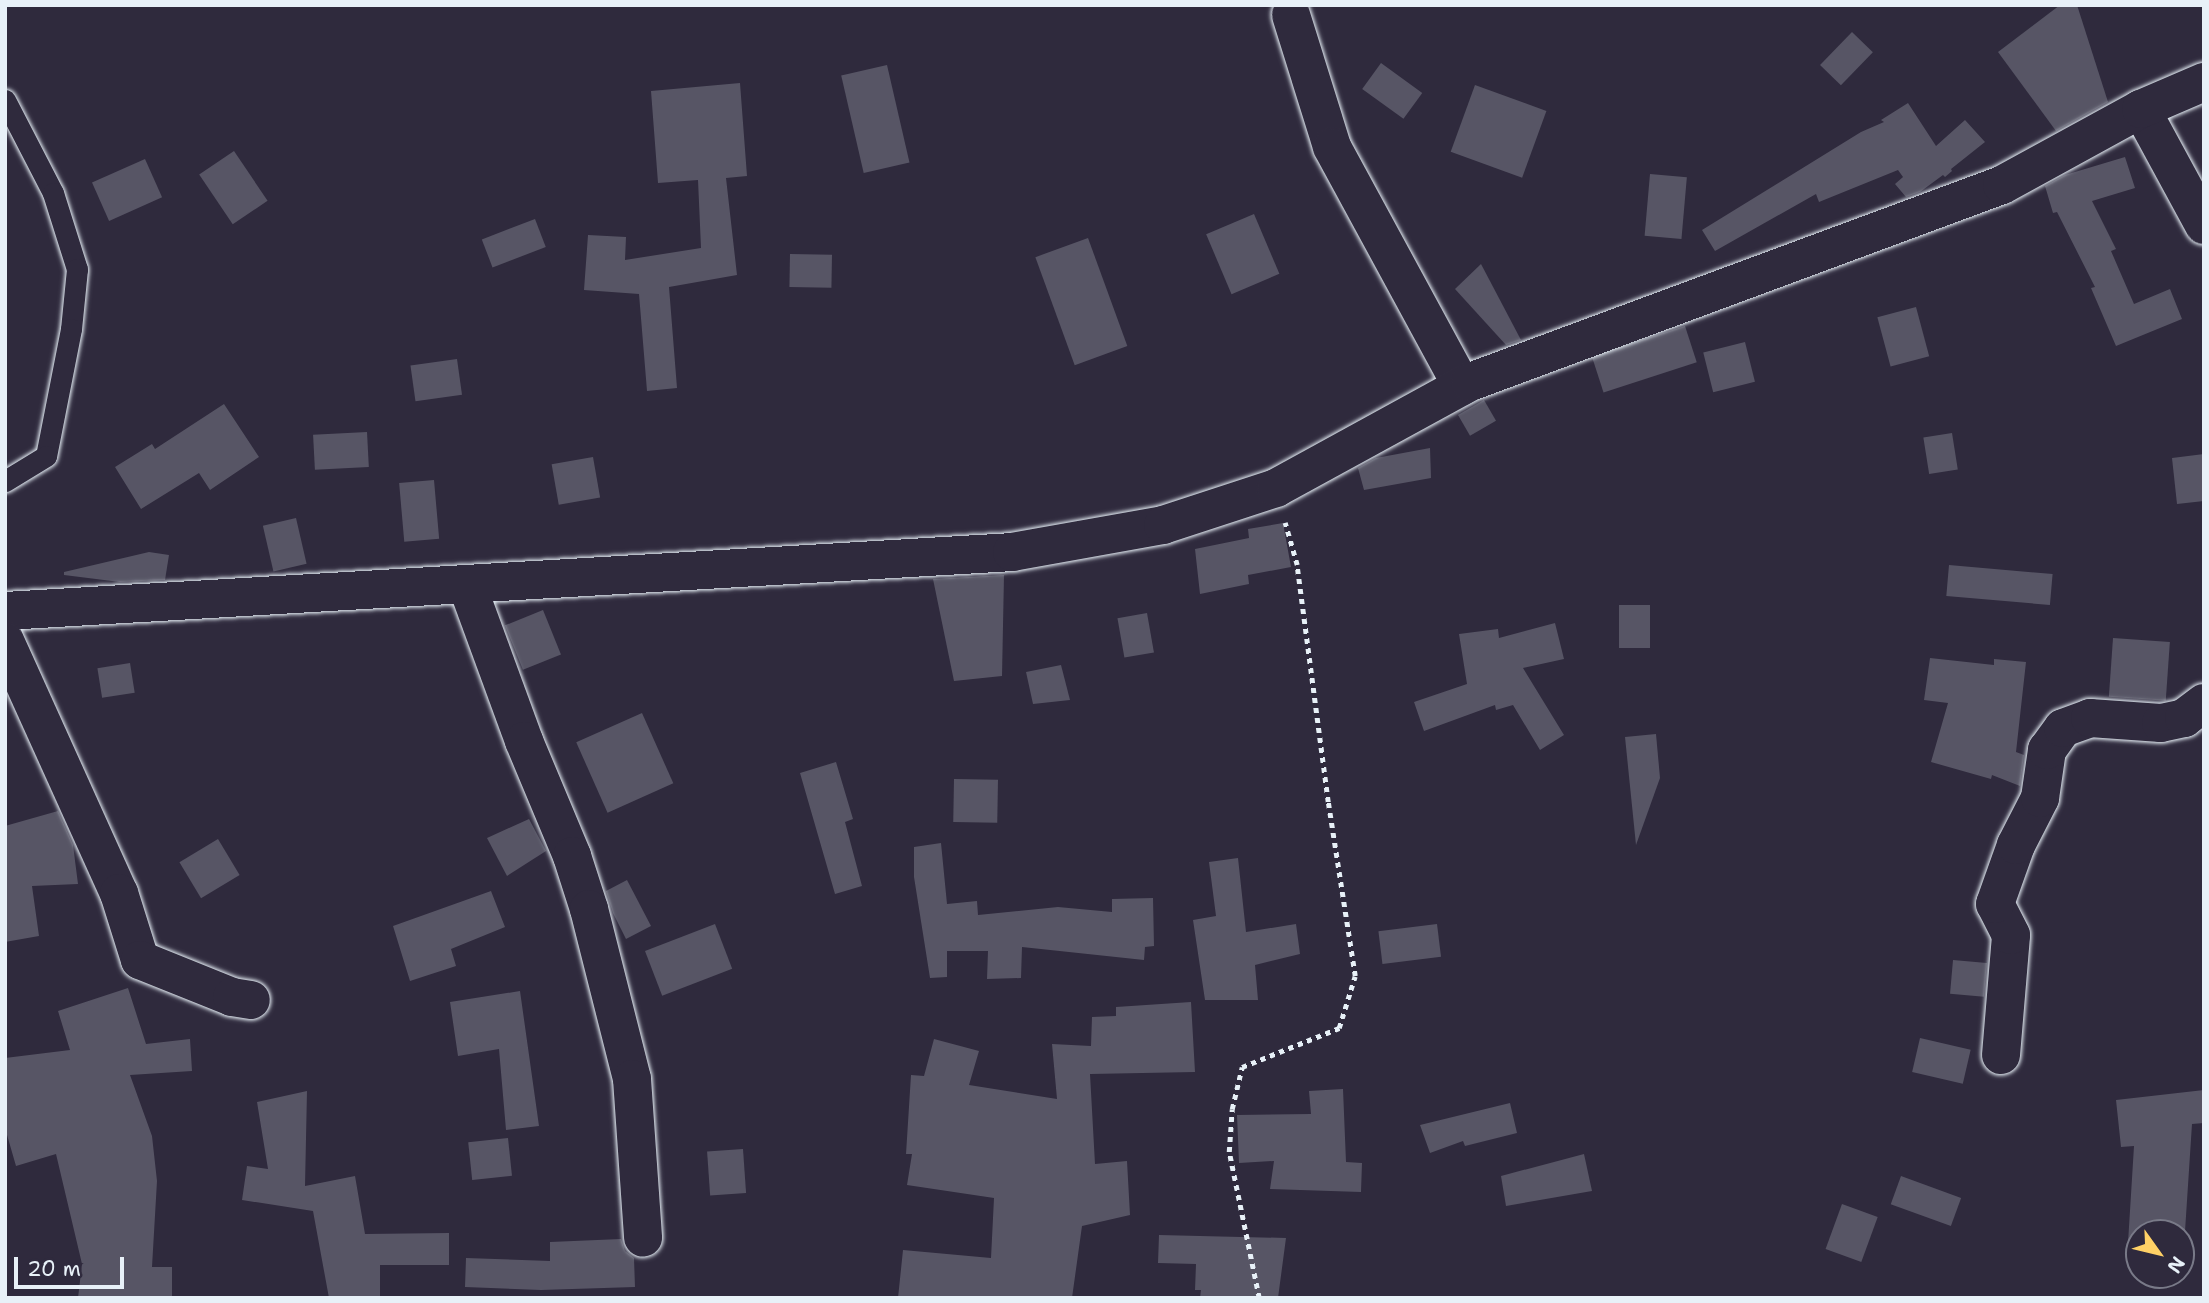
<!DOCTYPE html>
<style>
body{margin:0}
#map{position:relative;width:2209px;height:1303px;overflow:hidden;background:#2f2a3d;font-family:"Shantell Sans",sans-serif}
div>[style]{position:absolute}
.building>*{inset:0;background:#575565;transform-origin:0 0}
.path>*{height:4.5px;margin-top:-2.25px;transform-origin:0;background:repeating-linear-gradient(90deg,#e8f1f8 0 5px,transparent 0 10px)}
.roads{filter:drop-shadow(0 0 2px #e8f1f8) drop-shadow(0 0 2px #e8f1f8)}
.lane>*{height:21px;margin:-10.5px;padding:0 10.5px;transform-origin:10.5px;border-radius:10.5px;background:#2f2a3d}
.street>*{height:38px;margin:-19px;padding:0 19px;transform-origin:19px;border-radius:19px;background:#2f2a3d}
span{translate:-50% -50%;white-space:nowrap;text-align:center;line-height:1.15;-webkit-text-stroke:6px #2f2a3d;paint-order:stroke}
.frame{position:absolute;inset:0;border:7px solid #e8f1f8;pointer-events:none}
.north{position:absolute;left:2125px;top:1219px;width:70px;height:70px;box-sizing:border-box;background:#2f2a3d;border:2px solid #797a88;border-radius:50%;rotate:124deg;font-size:19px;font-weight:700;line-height:28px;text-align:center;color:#e8f1f8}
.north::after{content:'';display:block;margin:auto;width:24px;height:32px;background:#ffd166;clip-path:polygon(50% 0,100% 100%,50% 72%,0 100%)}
.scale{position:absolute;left:14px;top:1257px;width:110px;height:32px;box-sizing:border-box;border:4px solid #e8f1f8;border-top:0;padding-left:9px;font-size:21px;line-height:24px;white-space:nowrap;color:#e8f1f8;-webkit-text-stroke:5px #2f2a3d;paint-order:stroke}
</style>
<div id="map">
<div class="building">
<i style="clip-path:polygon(2060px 5px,2077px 5px,2108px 102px,2056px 131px,1998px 52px)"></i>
<i style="left:1852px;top:32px;width:29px;height:46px;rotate:44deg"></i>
<i style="left:1381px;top:63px;width:51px;height:32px;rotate:36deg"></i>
<i style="left:887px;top:65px;width:100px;height:47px;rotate:77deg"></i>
<i style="clip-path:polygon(740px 83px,747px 176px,726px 178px,737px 275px,669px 287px,677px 388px,647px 391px,639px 294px,584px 290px,588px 235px,626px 237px,625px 260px,701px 248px,698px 180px,658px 183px,651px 91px)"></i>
<i style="left:1475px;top:85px;width:76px;height:71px;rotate:20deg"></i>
<i style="clip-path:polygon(1908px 103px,1936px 146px,1965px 120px,1985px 142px,1951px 169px,1952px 171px,1945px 177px,1943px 175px,1920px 192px,1906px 197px,1895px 184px,1903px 177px,1898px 170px,1819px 202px,1816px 194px,1715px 251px,1702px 230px,1861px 132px,1884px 122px,1881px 120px)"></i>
<i style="left:234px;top:151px;width:60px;height:42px;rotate:56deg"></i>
<i style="clip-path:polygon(2125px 157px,2135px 188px,2092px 201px,2116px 249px,2111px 251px,2134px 304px,2170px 289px,2182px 319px,2116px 346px,2091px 288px,2095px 287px,2057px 212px,2053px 213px,2045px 186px,2065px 175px)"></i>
<i style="left:145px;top:159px;width:42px;height:58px;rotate:66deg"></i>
<i style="left:1650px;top:174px;width:37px;height:62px;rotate:5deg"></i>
<i style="left:1254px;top:214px;width:65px;height:52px;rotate:67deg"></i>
<i style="left:535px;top:219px;width:30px;height:57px;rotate:69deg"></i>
<i style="left:1088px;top:238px;width:115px;height:56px;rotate:70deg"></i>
<i style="left:790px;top:254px;width:42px;height:33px;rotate:1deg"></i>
<i style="clip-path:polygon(1481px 264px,1521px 340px,1506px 345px,1455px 289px)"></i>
<i style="left:1916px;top:307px;width:51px;height:40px;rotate:75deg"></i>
<i style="left:1685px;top:326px;width:38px;height:98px;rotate:72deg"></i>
<i style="left:1745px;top:342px;width:41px;height:43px;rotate:76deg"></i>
<i style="left:457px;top:359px;width:36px;height:47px;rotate:82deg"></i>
<i style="left:1484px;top:400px;width:24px;height:30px;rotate:60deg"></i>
<i style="clip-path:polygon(224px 404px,259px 457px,210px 490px,199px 473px,141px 509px,115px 467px,152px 444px,155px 449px)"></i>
<i style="left:367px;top:432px;width:35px;height:54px;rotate:87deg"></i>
<i style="left:1952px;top:433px;width:37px;height:29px;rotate:81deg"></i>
<i style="clip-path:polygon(1430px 448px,1431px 478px,1364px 490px,1358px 468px,1376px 458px)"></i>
<i style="clip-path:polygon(2204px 454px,2204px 501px,2177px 504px,2172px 458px)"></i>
<i style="left:593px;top:457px;width:41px;height:42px;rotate:80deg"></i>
<i style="left:434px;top:480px;width:59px;height:35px;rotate:85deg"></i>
<i style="left:296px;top:518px;width:47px;height:34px;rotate:77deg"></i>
<i style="clip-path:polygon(1283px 523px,1291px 567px,1248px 575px,1249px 584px,1200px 594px,1195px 549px,1249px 538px,1248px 529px)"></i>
<i style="clip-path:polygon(149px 552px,169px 555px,165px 580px,120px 582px,64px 575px,64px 572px)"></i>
<i style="left:1949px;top:565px;width:104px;height:31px;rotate:5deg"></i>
<i style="clip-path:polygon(1004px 575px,1002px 676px,954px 681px,933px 579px)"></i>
<i style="left:1619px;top:605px;width:31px;height:43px"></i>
<i style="left:543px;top:610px;width:48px;height:41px;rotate:68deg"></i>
<i style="left:1147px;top:613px;width:40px;height:30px;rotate:80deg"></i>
<i style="clip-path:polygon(1555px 623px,1564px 659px,1523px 668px,1564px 735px,1540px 750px,1513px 705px,1496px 710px,1495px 705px,1424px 731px,1414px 702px,1467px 684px,1459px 634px,1498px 629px,1499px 638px)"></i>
<i style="left:2113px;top:638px;width:57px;height:59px;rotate:4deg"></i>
<i style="clip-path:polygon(1930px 658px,1994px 665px,1994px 659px,2026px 662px,2016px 752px,2024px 755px,2020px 786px,1992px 775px,1991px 779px,1931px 762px,1948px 703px,1924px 700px)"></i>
<i style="left:130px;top:663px;width:30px;height:33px;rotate:81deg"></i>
<i style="clip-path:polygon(1061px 665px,1070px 700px,1033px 704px,1026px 672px)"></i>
<i style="left:642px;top:713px;width:77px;height:72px;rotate:66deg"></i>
<i style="clip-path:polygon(1656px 734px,1660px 778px,1636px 845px,1625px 737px)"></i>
<i style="clip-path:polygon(836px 762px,853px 819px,845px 822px,862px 886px,835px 894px,800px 773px)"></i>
<i style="left:954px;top:779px;width:44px;height:43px;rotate:1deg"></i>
<i style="clip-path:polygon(58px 811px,73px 845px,78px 884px,32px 886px,39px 936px,5px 942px,5px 826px)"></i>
<i style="clip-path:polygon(529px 819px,546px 851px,507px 876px,487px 838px)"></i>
<i style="left:218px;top:839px;width:42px;height:45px;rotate:59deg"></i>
<i style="clip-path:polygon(941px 843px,947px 904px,977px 901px,978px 915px,1058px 907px,1112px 912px,1112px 899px,1153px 898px,1154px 946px,1145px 947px,1144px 960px,1022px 947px,1021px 978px,987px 979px,988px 951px,947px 951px,947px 977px,930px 978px,914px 877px,914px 847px)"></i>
<i style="clip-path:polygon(1238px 858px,1246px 932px,1296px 924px,1300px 954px,1255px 965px,1258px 1000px,1205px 1000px,1193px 920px,1216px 916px,1209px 862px)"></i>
<i style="clip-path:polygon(627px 880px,651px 926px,626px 939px,613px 913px,606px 891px)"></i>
<i style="clip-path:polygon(491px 891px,505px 927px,451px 949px,456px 966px,410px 981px,393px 926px)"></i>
<i style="left:715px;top:924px;width:48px;height:75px;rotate:69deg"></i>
<i style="left:1437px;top:924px;width:33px;height:59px;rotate:83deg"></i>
<i style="left:1953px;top:960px;width:34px;height:34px;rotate:5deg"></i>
<i style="clip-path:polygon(128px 988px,146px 1044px,190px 1039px,192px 1071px,130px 1075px,152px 1136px,157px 1181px,152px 1267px,172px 1267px,172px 1298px,78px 1298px,82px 1264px,56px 1154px,16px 1166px,5px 1128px,5px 1058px,70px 1050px,58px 1011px)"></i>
<i style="clip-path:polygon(520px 991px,539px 1126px,506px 1130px,499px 1049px,458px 1056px,450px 1002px)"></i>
<i style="clip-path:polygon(1191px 1002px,1195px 1072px,1090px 1074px,1095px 1164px,1127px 1161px,1130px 1215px,1082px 1226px,1072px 1298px,898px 1298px,903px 1250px,991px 1258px,994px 1198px,907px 1185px,912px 1154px,906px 1154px,911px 1075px,924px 1076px,934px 1039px,979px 1051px,969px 1085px,1057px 1099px,1052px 1044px,1091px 1046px,1092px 1017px,1116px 1016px,1116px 1007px)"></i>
<i style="left:1920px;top:1038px;width:52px;height:35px;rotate:13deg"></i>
<i style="clip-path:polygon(1343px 1089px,1346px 1162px,1362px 1163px,1361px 1192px,1270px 1189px,1274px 1161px,1239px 1163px,1237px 1115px,1311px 1114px,1309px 1091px)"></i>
<i style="clip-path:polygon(2204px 1090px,2204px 1123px,2192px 1124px,2183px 1262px,2181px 1262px,2181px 1233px,2139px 1233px,2139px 1260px,2127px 1259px,2134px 1146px,2121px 1147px,2116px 1100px)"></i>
<i style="clip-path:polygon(307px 1091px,305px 1186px,355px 1176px,365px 1234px,449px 1233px,449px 1265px,380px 1265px,380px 1298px,329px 1298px,313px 1211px,242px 1200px,247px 1166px,268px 1169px,257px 1102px)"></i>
<i style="clip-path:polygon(1510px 1103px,1517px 1133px,1465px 1146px,1463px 1141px,1430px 1153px,1420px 1125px)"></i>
<i style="left:508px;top:1138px;width:38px;height:40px;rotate:84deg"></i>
<i style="left:743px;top:1149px;width:44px;height:36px;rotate:86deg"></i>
<i style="clip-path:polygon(1584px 1154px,1592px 1191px,1506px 1206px,1501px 1176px)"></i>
<i style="left:1901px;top:1176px;width:64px;height:30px;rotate:20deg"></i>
<i style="left:1842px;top:1204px;width:38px;height:48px;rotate:20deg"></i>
<i style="clip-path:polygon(1159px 1235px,1286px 1238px,1278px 1298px,1200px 1298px,1201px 1290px,1195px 1290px,1196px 1264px,1158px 1263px)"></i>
<i style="clip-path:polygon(621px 1239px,625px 1251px,634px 1258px,635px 1287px,541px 1290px,465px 1287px,466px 1258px,550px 1261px,550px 1242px)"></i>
</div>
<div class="path">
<i style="left:1259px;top:1298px;width:149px;rotate:-101.6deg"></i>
<i style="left:1229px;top:1152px;width:43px;rotate:-86deg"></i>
<i style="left:1232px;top:1109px;width:43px;rotate:-76.6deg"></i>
<i style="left:1242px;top:1067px;width:105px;rotate:-21.9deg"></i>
<i style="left:1339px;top:1028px;width:54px;rotate:-72.9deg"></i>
<i style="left:1355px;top:976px;width:176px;rotate:-98.8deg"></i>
<i style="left:1328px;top:802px;width:239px;rotate:-97.5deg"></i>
<i style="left:1297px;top:565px;width:44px;rotate:-105.9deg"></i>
</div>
<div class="roads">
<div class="lane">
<i style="left:5px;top:100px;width:105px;rotate:62.7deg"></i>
<i style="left:53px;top:193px;width:80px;rotate:72.5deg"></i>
<i style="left:77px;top:269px;width:60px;rotate:95.7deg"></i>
<i style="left:71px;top:329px;width:129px;rotate:101.1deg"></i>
<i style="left:46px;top:456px;width:48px;rotate:148.6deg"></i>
</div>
<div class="street">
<i style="left:1291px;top:15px;width:138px;rotate:72.7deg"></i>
<i style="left:1332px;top:147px;width:272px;rotate:61.5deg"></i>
<i style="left:2141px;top:109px;width:132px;rotate:61.5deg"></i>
<i style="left:467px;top:585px;width:166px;rotate:69.9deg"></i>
<i style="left:524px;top:741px;width:125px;rotate:67.3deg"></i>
<i style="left:572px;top:856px;width:56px;rotate:72.2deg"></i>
<i style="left:589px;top:909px;width:175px;rotate:75.8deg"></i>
<i style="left:632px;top:1079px;width:159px;rotate:86deg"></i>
<i style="left:5px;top:611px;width:1009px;rotate:-3.35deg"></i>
<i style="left:1012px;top:552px;width:153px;rotate:-10.1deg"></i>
<i style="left:1163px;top:525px;width:119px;rotate:-18.1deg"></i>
<i style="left:1276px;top:488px;width:221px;rotate:-28.7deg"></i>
<i style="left:1470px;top:382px;width:567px;rotate:-20.32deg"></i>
<i style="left:2002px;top:185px;width:158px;rotate:-28.7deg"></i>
<i style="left:2141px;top:109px;width:69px;rotate:-23.2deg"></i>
<i style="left:5px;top:641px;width:277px;rotate:65.7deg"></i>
<i style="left:119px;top:893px;width:70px;rotate:72.6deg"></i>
<i style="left:140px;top:960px;width:99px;rotate:21.9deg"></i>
<i style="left:232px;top:997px;width:19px;rotate:9deg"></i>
<i style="left:2001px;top:1055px;width:120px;rotate:-85.2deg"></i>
<i style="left:2011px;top:935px;width:35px;rotate:-117deg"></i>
<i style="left:1995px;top:904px;width:63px;rotate:-70.4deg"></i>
<i style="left:2016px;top:845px;width:53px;rotate:-62.9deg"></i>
<i style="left:2040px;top:798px;width:49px;rotate:-81.7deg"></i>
<i style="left:2047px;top:750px;width:27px;rotate:-54deg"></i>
<i style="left:2063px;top:728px;width:29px;rotate:-20deg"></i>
<i style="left:2090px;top:718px;width:71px;rotate:4deg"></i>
<i style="left:2161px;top:723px;width:24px;rotate:-12deg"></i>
<i style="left:2184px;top:718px;width:25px;rotate:-37deg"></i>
</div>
</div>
<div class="frame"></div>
<div class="north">N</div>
<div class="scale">20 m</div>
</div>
